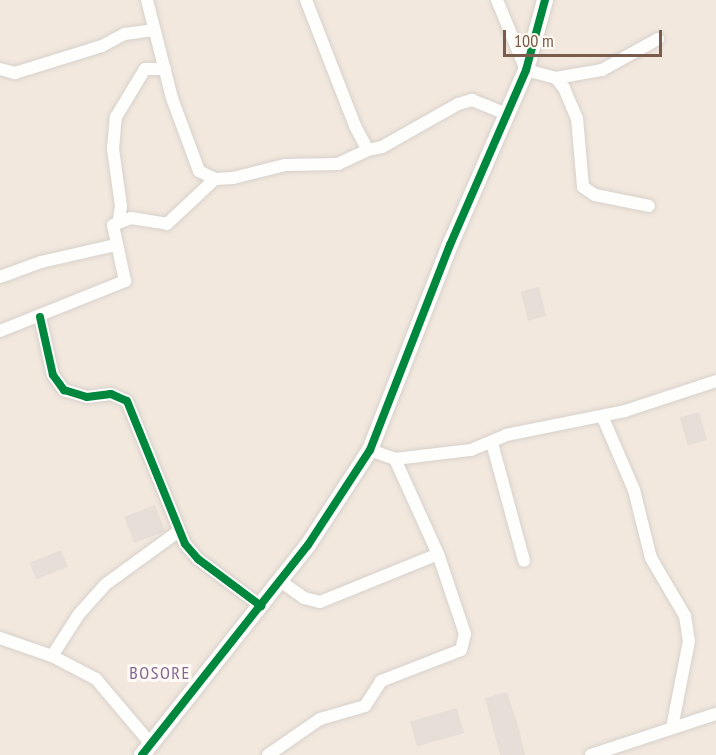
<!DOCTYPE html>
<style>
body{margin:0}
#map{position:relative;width:716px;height:755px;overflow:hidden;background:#f9f5f0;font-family:"PT Sans Narrow",sans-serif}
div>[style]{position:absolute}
.residential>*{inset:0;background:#f2e8de;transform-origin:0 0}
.building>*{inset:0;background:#e6ded7;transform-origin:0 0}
.roads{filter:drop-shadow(0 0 2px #d7d1cb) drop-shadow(0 0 2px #d7d1cb)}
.street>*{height:12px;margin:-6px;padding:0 6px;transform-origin:6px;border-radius:6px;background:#fefefd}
.secondary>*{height:16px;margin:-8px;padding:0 8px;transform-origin:8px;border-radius:8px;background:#fefefd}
.cycleway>*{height:8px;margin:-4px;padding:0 4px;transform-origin:4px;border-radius:4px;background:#00873e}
span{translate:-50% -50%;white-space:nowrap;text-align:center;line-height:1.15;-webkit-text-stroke:6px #fffaf3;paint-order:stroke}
.quarter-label{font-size:18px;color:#846695;letter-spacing:1.5px}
.scale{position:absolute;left:503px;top:30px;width:159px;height:27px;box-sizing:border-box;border:3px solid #7a5c4d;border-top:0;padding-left:8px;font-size:18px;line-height:21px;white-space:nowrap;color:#7a5c4d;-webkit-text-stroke:4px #fffaf3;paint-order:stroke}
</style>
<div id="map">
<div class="residential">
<i style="left:0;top:0;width:716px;height:755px"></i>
</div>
<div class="building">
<i style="left:539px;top:287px;width:30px;height:19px;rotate:76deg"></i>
<i style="left:699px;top:412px;width:29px;height:20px;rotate:74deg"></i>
<i style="left:155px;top:505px;width:28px;height:33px;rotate:69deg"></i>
<i style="left:61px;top:550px;width:18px;height:34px;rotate:68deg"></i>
<i style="clip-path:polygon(507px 692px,520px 733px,525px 755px,500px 755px,485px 698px)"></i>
<i style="left:457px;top:708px;width:26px;height:49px;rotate:74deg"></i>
</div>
<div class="roads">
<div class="street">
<i style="left:147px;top:0;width:101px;rotate:75.7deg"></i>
<i style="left:172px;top:98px;width:78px;rotate:69.7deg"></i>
<i style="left:199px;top:171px;width:18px;rotate:27deg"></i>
<i style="left:215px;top:179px;width:18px;rotate:-3deg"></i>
<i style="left:233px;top:178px;width:54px;rotate:-14deg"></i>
<i style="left:285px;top:165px;width:53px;rotate:-1.1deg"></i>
<i style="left:338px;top:164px;width:33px;rotate:-25deg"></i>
<i style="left:306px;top:0;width:135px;rotate:68.7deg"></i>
<i style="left:355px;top:126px;width:27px;rotate:62deg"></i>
<i style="left:368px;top:150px;width:14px;rotate:-12deg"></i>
<i style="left:382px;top:147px;width:87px;rotate:-29.5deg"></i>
<i style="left:458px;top:104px;width:15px;rotate:-16deg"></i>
<i style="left:472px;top:100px;width:37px;rotate:22deg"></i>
<i style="left:497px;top:0;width:76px;rotate:67.5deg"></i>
<i style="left:526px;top:70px;width:31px;rotate:15deg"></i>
<i style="left:556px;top:78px;width:13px;rotate:51deg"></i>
<i style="left:564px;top:88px;width:33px;rotate:67deg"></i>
<i style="left:577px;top:118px;width:69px;rotate:85deg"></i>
<i style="left:583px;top:187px;width:14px;rotate:34deg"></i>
<i style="left:595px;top:195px;width:55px;rotate:11.5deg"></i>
<i style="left:0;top:69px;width:16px;rotate:15deg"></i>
<i style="left:15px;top:73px;width:91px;rotate:-17.2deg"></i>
<i style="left:102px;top:46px;width:26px;rotate:-28deg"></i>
<i style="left:125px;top:34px;width:28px;rotate:-8deg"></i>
<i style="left:556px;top:78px;width:47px;rotate:-9.9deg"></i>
<i style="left:602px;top:70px;width:64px;rotate:-29deg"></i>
<i style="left:119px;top:219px;width:13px;rotate:-81deg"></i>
<i style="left:121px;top:206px;width:58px;rotate:-98deg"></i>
<i style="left:113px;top:149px;width:32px;rotate:-85deg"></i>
<i style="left:116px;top:117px;width:56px;rotate:-58.9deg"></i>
<i style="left:145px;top:69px;width:20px"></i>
<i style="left:0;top:277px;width:44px;rotate:-20.1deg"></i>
<i style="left:41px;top:262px;width:76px;rotate:-12.9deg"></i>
<i style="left:40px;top:317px;width:59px;rotate:77.4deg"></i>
<i style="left:53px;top:375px;width:19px;rotate:54deg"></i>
<i style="left:64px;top:390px;width:24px;rotate:17deg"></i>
<i style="left:87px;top:397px;width:24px;rotate:-7deg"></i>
<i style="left:111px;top:394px;width:17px;rotate:24deg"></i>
<i style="left:127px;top:401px;width:154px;rotate:67.9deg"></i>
<i style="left:185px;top:544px;width:20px;rotate:49deg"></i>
<i style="left:198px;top:559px;width:79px;rotate:36.7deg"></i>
<i style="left:0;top:331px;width:135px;rotate:-21.8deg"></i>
<i style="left:125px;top:281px;width:57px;rotate:-102.1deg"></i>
<i style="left:113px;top:225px;width:19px;rotate:-21deg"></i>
<i style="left:131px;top:218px;width:36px;rotate:9deg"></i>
<i style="left:167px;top:224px;width:66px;rotate:-43.2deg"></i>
<i style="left:603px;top:418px;width:78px;rotate:66.7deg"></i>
<i style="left:634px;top:490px;width:70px;rotate:76deg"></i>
<i style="left:651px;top:558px;width:67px;rotate:59.6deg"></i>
<i style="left:685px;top:616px;width:25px;rotate:81deg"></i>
<i style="left:689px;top:641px;width:89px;rotate:101.1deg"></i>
<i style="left:492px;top:443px;width:122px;rotate:74.8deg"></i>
<i style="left:370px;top:450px;width:27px;rotate:20deg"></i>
<i style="left:395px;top:459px;width:77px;rotate:-6.8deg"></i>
<i style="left:471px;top:450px;width:38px;rotate:-23deg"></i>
<i style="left:506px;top:435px;width:121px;rotate:-11.4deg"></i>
<i style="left:625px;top:411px;width:96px;rotate:-18.2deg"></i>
<i style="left:280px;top:581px;width:29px;rotate:35deg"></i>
<i style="left:304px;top:598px;width:16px;rotate:14deg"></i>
<i style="left:320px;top:602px;width:127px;rotate:-22.1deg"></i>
<i style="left:438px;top:554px;width:104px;rotate:-114.4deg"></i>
<i style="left:0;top:638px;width:55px;rotate:19.1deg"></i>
<i style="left:52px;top:656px;width:50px;rotate:27.6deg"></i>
<i style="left:96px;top:679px;width:85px;rotate:49.8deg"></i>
<i style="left:52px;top:656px;width:50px;rotate:-57.3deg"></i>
<i style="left:79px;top:614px;width:40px;rotate:-48deg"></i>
<i style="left:106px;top:584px;width:90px;rotate:-36deg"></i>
<i style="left:268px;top:755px;width:63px;rotate:-34.7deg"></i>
<i style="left:320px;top:719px;width:47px;rotate:-16.1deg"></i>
<i style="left:365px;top:706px;width:30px;rotate:-57deg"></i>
<i style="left:381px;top:681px;width:86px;rotate:-21.2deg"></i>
<i style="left:461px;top:650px;width:16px;rotate:-76deg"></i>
<i style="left:465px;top:634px;width:84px;rotate:-108.6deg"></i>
<i style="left:591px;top:755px;width:132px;rotate:-18.2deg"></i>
</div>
<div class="secondary">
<i style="left:142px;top:755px;width:268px;rotate:-51.7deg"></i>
<i style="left:308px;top:545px;width:113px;rotate:-56.9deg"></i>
<i style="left:370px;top:450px;width:220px;rotate:-68.7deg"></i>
<i style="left:450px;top:245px;width:191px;rotate:-66.5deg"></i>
<i style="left:526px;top:70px;width:73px;rotate:-74.8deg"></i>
</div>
</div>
<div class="cycleway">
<i style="left:40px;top:317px;width:59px;rotate:77.4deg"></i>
<i style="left:53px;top:375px;width:19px;rotate:54deg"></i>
<i style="left:64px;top:390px;width:24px;rotate:17deg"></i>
<i style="left:87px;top:397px;width:24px;rotate:-7deg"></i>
<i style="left:111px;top:394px;width:17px;rotate:24deg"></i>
<i style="left:127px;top:401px;width:154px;rotate:67.9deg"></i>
<i style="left:185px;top:544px;width:20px;rotate:49deg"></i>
<i style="left:198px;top:559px;width:79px;rotate:36.7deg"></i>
<i style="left:142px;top:755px;width:268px;rotate:-51.7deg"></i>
<i style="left:308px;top:545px;width:113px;rotate:-56.9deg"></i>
<i style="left:370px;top:450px;width:220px;rotate:-68.7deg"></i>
<i style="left:450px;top:245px;width:191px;rotate:-66.5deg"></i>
<i style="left:526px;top:70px;width:73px;rotate:-74.8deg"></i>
</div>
<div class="quarter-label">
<span style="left:160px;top:673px">BOSORE</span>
</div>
<div class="scale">100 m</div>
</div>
